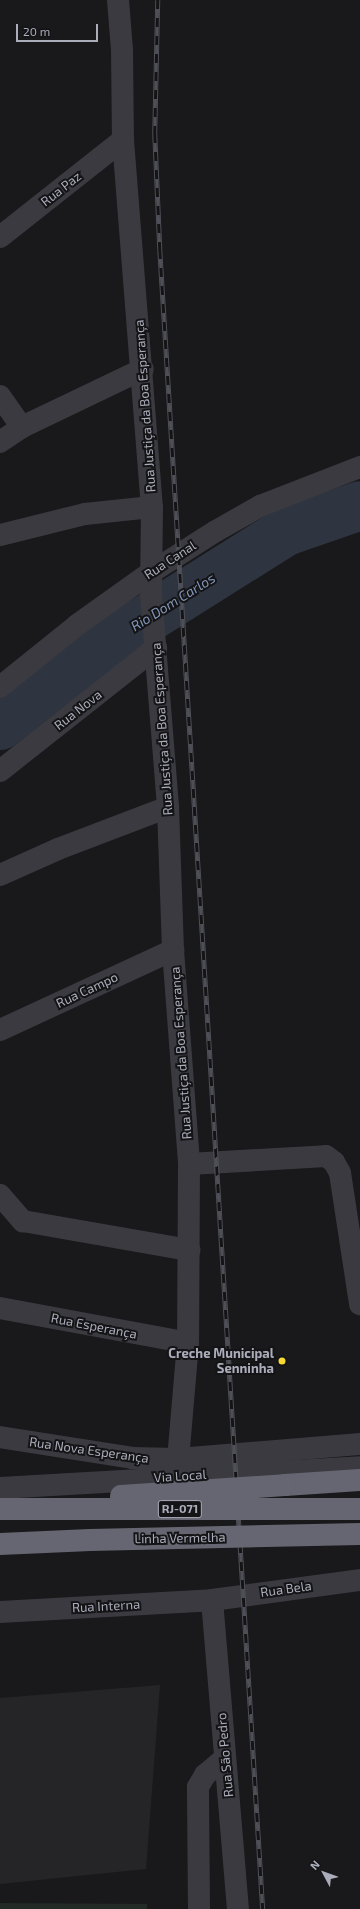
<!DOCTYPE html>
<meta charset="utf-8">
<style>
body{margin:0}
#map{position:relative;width:360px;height:1909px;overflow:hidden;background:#19191b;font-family:"Exo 2",sans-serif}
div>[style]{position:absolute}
.built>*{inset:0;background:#252528}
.green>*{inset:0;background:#222b25}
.river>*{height:49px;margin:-24.5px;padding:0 24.5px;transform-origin:24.5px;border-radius:24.5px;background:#2e3540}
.minor>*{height:22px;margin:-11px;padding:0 11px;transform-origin:11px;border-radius:11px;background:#3a3a40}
.highway>*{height:22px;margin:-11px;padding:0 11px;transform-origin:11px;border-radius:11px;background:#656671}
.rail>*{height:4.5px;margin-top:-2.25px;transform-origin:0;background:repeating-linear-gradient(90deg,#141416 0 9px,#4e4f57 0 18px);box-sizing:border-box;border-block:1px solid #4e4f57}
.highway-bridge>*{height:22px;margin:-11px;padding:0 11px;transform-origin:11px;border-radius:11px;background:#656671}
.dots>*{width:11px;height:11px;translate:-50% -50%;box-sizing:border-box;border:2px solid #141416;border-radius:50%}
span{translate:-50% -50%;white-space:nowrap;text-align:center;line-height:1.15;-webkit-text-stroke:4px #141416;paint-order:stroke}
.shield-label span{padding:1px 3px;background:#141416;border:1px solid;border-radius:3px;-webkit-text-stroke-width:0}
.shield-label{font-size:12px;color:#abadbb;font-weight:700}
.street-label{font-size:13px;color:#abadbb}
.poi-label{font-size:13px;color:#abadbb;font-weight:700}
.right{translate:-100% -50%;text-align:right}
.water-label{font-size:14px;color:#8194b7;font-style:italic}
.north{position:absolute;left:304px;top:1853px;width:40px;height:40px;-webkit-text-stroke:3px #141416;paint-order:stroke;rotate:311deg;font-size:11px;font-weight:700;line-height:16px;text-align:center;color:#abadbb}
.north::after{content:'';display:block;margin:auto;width:14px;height:18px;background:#abadbb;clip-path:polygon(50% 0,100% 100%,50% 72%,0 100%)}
.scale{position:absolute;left:16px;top:24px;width:82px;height:18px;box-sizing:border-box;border:2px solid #abadbb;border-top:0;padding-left:5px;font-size:12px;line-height:14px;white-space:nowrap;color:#abadbb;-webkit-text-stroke:3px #141416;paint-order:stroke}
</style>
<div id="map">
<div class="built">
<i style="clip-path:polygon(160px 1685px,146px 1869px,0 1884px,0 1698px)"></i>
</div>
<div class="green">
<i style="clip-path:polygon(0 1903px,147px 1904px,147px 1909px,0 1909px)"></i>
</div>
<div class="river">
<i style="left:0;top:725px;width:118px;rotate:-38.1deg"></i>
<i style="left:93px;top:652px;width:227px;rotate:-32.2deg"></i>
<i style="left:285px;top:531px;width:79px;rotate:-19.1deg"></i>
</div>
<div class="minor">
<i style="left:118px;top:0;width:50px;rotate:85.4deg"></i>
<i style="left:122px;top:50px;width:90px;rotate:89.4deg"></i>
<i style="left:123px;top:140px;width:368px;rotate:85.5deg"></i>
<i style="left:152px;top:507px;width:88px;rotate:90.7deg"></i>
<i style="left:151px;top:595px;width:213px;rotate:85.4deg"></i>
<i style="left:168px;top:807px;width:143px;rotate:88deg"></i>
<i style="left:173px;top:950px;width:215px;rotate:85.7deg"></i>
<i style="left:189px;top:1164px;width:179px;rotate:90.3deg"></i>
<i style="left:188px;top:1343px;width:116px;rotate:94.9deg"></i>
<i style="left:0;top:237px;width:157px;rotate:-38.3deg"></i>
<i style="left:0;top:396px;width:38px;rotate:55deg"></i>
<i style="left:0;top:442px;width:27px;rotate:-34deg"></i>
<i style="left:22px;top:427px;width:134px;rotate:-25.6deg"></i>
<i style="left:0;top:535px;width:88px;rotate:-13.9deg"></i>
<i style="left:85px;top:514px;width:67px;rotate:-6deg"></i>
<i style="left:0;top:687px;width:99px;rotate:-38.8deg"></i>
<i style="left:77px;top:625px;width:90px;rotate:-35.5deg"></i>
<i style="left:150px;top:573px;width:78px;rotate:-32.5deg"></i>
<i style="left:216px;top:531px;width:51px;rotate:-29.6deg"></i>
<i style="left:260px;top:506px;width:107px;rotate:-21.3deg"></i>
<i style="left:0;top:771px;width:199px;rotate:-38.3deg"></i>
<i style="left:0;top:875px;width:64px;rotate:-24.1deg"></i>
<i style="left:58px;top:849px;width:118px;rotate:-20.9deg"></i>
<i style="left:0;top:1030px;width:191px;rotate:-24.8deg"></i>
<i style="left:189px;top:1164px;width:137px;rotate:-3.3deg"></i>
<i style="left:326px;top:1156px;width:10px;rotate:37deg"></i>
<i style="left:334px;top:1162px;width:13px;rotate:61deg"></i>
<i style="left:340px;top:1173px;width:133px;rotate:81.3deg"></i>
<i style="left:0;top:1195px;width:35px;rotate:49deg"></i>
<i style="left:23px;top:1221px;width:169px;rotate:9.9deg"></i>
<i style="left:0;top:1308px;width:191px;rotate:10.5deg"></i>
<i style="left:0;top:1437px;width:134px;rotate:9deg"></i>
<i style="left:132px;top:1458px;width:46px;rotate:1.2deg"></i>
<i style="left:178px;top:1459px;width:183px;rotate:-4.7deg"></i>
<i style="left:0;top:1488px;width:361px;rotate:-3.3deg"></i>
<i style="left:212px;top:1600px;width:310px;rotate:85.2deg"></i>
<i style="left:0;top:1612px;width:212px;rotate:-3.2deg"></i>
<i style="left:212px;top:1600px;width:149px;rotate:-7.7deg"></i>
<i style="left:199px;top:1909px;width:122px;rotate:-90.5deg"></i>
<i style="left:198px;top:1787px;width:14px;rotate:-60deg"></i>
<i style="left:205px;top:1775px;width:26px;rotate:-40deg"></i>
</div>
<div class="highway">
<i style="left:285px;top:1485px;width:75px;rotate:-3.8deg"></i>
<i style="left:0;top:1544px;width:90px;rotate:-2.5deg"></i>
</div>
<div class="rail">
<i style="left:158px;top:0;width:134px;rotate:91.3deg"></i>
<i style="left:155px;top:134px;width:116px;rotate:87.5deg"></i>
<i style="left:160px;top:250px;width:1662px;rotate:86.45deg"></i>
</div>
<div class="highway-bridge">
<i style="left:121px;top:1496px;width:164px;rotate:-3.8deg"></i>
<i style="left:0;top:1509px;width:360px"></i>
<i style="left:90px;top:1540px;width:270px;rotate:-1.3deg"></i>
</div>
<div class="dots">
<i style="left:282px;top:1361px;background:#f8d934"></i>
</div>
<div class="shield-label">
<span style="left:180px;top:1509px">RJ-071</span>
</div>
<div class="street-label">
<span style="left:61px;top:189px;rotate:-38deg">Rua Paz</span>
<span style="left:145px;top:406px;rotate:-94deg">Rua Justiça da Boa Esperança</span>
<span style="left:170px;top:560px;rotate:-33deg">Rua Canal</span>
<span style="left:78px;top:710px;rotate:-38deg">Rua Nova</span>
<span style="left:162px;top:729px;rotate:-94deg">Rua Justiça da Boa Esperança</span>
<span style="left:87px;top:990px;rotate:-25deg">Rua Campo</span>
<span style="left:181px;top:1053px;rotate:-94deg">Rua Justiça da Boa Esperança</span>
<span style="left:94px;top:1326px;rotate:11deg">Rua Esperança</span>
<span style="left:89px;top:1450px;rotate:8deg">Rua Nova Esperança</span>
<span style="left:180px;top:1476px;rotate:-4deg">Via Local</span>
<span style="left:180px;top:1538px;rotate:-1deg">Linha Vermelha</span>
<span style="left:286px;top:1589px;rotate:-8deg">Rua Bela</span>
<span style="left:106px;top:1606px;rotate:-3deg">Rua Interna</span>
<span style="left:225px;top:1755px;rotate:-95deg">Rua São Pedro</span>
</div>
<div class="poi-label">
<span class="right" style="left:274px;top:1361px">Creche Municipal<br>Senninha</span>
</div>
<div class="water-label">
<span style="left:173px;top:602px;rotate:-32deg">Rio Dom Carlos</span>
</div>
<div class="north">N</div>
<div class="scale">20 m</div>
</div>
